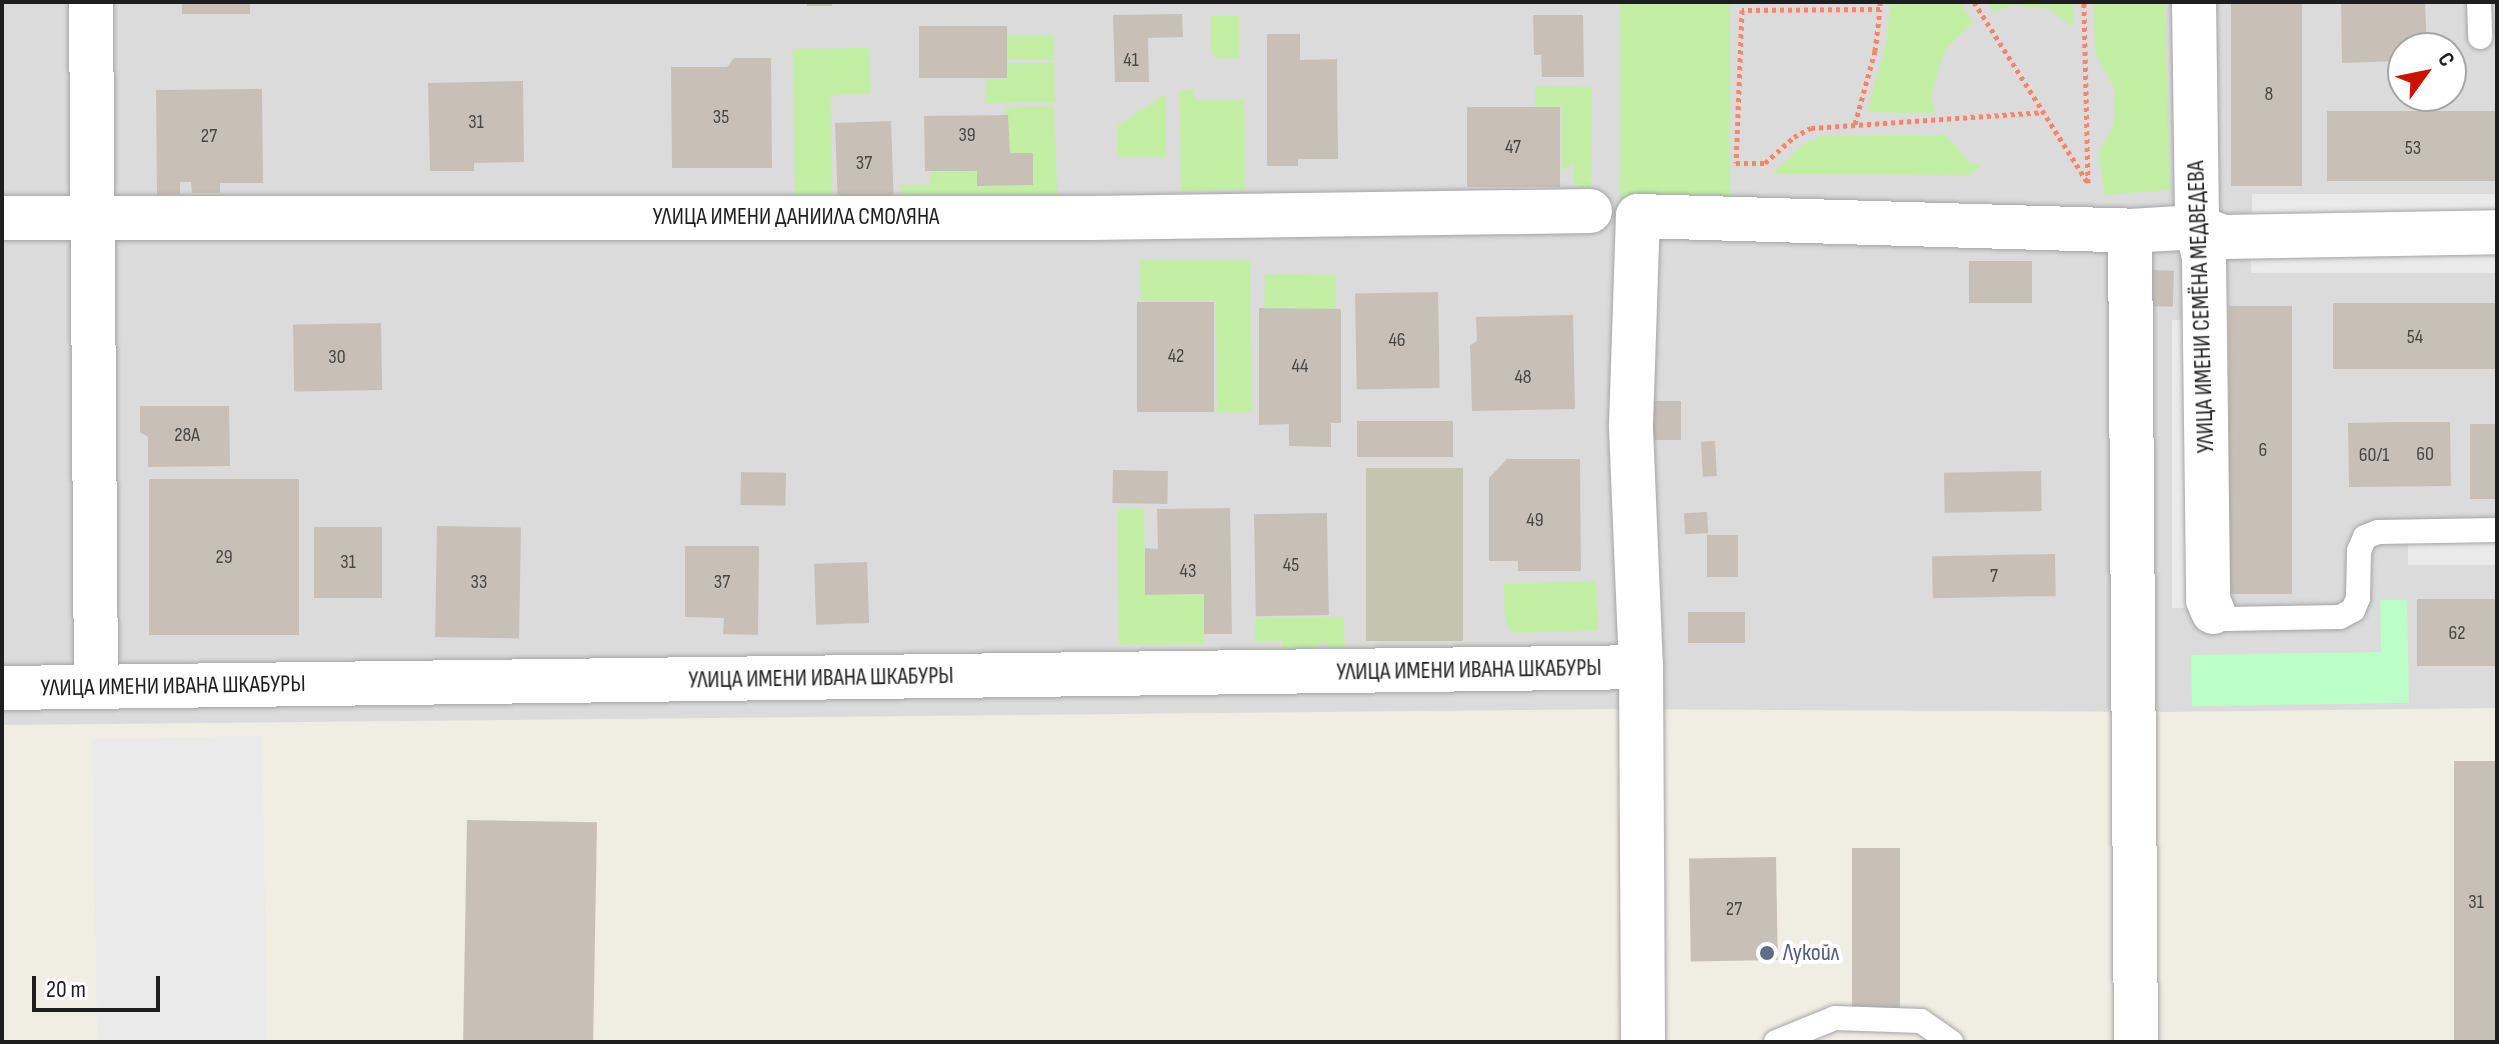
<!DOCTYPE html>
<meta charset="utf-8">
<style>
body{margin:0}
#map{position:relative;width:2499px;height:1044px;overflow:hidden;background:#f0ede3;font-family:"Sofia Sans Condensed",sans-serif}
div>[style]{position:absolute}
.residential>*{inset:0;background:#dcdbdb}
.construction>*{inset:0;background:#c3c5ae;transform-origin:0 0}
.grass>*{inset:0;background:#c2efa4;transform-origin:0 0}
.park>*{inset:0;background:#bcfec7}
.parking>*{inset:0;background:#eaeaea;transform-origin:0 0}
.building>*{inset:0;background:#c8c0b6;transform-origin:0 0}
.path>*{height:5px;margin-top:-2.5px;transform-origin:0;background:repeating-linear-gradient(90deg,#ff8365 0 4px,transparent 0 8px)}
.roads{filter:drop-shadow(0 0 2px #a5a5a5) drop-shadow(0 0 2px #a5a5a5)}
.lane>*{height:24px;margin:-12px;padding:0 12px;transform-origin:12px;border-radius:12px;background:#fff}
.street>*{height:44px;margin:-22px;padding:0 22px;transform-origin:22px;border-radius:22px;background:#fff}
.dots>*{width:22px;height:22px;translate:-50% -50%;box-sizing:border-box;border:4px solid #fff;border-radius:50%}
span{translate:-50% -50%;white-space:nowrap;text-align:center;line-height:1.15;-webkit-text-stroke:8px #fff;paint-order:stroke}
.number-label{font-size:20px;color:#484644}
.number-label span{-webkit-text-stroke-width:0}
.street-label{font-size:24px;color:#1e1e1e}
.service-label{font-size:24px;color:#4e5e75}
.left{translate:0 -50%;text-align:left}
.frame{position:absolute;inset:0;border:4px solid #1e1e1e;pointer-events:none}
.north{position:absolute;left:2387px;top:32px;width:80px;height:80px;box-sizing:border-box;background:#fff;border:2px solid #a5a5a5;border-radius:50%;rotate:57deg;font-size:22px;font-weight:700;line-height:32px;text-align:center;color:#1e1e1e}
.north::after{content:'';display:block;margin:auto;width:28px;height:36px;background:#cc1200;clip-path:polygon(50% 0,100% 100%,50% 72%,0 100%)}
.scale{position:absolute;left:32px;top:976px;width:128px;height:36px;box-sizing:border-box;border:4px solid #1e1e1e;border-top:0;padding-left:10px;font-size:24px;line-height:28px;white-space:nowrap;color:#1e1e1e;-webkit-text-stroke:6px #fff;paint-order:stroke}
</style>
<div id="map">
<div class="residential">
<i style="clip-path:polygon(evenodd,2px 2px,2497px 2px,2497px 708px,2167px 712px,1615px 709px,2px 725px,2px 2px,2403px 48px,2451px 48px,2451px 96px,2403px 96px,2403px 48px)"></i>
</div>
<div class="construction">
<i style="left:1366px;top:468px;width:97px;height:173px"></i>
</div>
<div class="grass">
<i style="left:1620px;top:2px;width:110px;height:198px"></i>
<i style="clip-path:polygon(1890px 2px,1960px 2px,1973px 23px,1948px 46px,1941px 61px,1931px 98px,1935px 114px,1867px 112px,1887px 39px)"></i>
<i style="clip-path:polygon(1987px 2px,2073px 2px,2073px 27px,2049px 9px,2012px 5px,1994px 12px)"></i>
<i style="clip-path:polygon(2093px 2px,2165px 2px,2170px 190px,2105px 195px,2099px 152px,2114px 125px,2115px 90px,2095px 53px)"></i>
<i style="clip-path:polygon(1211px 15px,1239px 15px,1239px 58px,1217px 58px,1211px 50px)"></i>
<i style="left:1006px;top:35px;width:48px;height:24px;rotate:1deg"></i>
<i style="clip-path:polygon(869px 48px,870px 94px,831px 95px,832px 198px,795px 198px,793px 49px)"></i>
<i style="clip-path:polygon(1008px 63px,1054px 63px,1055px 102px,985px 103px,986px 79px,1007px 79px)"></i>
<i style="clip-path:polygon(1535px 86px,1592px 87px,1591px 197px,1574px 184px,1573px 163px,1562px 172px,1562px 107px,1535px 107px)"></i>
<i style="clip-path:polygon(1179px 90px,1194px 90px,1195px 100px,1244px 100px,1245px 190px,1181px 191px)"></i>
<i style="clip-path:polygon(1166px 94px,1166px 157px,1117px 157px,1117px 126px)"></i>
<i style="clip-path:polygon(1054px 106px,1058px 209px,931px 212px,929px 195px,901px 196px,901px 185px,930px 185px,930px 172px,977px 171px,978px 186px,1030px 185px,1007px 155px,1006px 107px)"></i>
<i style="clip-path:polygon(1946px 135px,1969px 162px,1982px 166px,1969px 175px,1772px 174px,1802px 146px,1820px 136px)"></i>
<i style="clip-path:polygon(1140px 260px,1250px 260px,1252px 412px,1217px 413px,1216px 300px,1140px 300px)"></i>
<i style="left:1265px;top:274px;width:71px;height:34px;rotate:1deg"></i>
<i style="clip-path:polygon(1144px 508px,1145px 595px,1204px 595px,1204px 644px,1119px 645px,1117px 509px)"></i>
<i style="clip-path:polygon(1596px 581px,1598px 630px,1514px 633px,1505px 621px,1504px 584px)"></i>
<i style="clip-path:polygon(1344px 617px,1345px 659px,1329px 659px,1328px 643px,1318px 643px,1318px 659px,1282px 660px,1282px 641px,1255px 642px,1255px 618px)"></i>
</div>
<div class="park">
<i style="clip-path:polygon(2380px 600px,2407px 600px,2409px 703px,2192px 706px,2191px 655px,2381px 652px)"></i>
</div>
<div class="parking">
<i style="left:2497px;top:194px;width:24px;height:245px;rotate:90deg"></i>
<i style="left:2497px;top:249px;width:24px;height:246px;rotate:90deg"></i>
<i style="left:2172px;top:320px;width:20px;height:288px"></i>
<i style="left:2497px;top:542px;width:23px;height:89px;rotate:90deg"></i>
<i style="left:262px;top:736px;width:306px;height:170px;rotate:89deg"></i>
</div>
<div class="building">
<i style="left:182px;top:2px;width:68px;height:12px"></i>
<i style="left:807px;top:2px;width:25px;height:4px"></i>
<i style="left:2231px;top:2px;width:71px;height:184px"></i>
<i style="clip-path:polygon(2341px 2px,2425px 2px,2427px 48px,2403px 48px,2403px 61px,2342px 63px)"></i>
<i style="clip-path:polygon(1182px 14px,1183px 37px,1148px 38px,1149px 82px,1115px 82px,1113px 15px)"></i>
<i style="clip-path:polygon(1533px 15px,1583px 15px,1584px 77px,1542px 77px,1541px 55px,1534px 55px)"></i>
<i style="left:919px;top:26px;width:88px;height:52px"></i>
<i style="clip-path:polygon(1267px 34px,1300px 34px,1300px 60px,1337px 59px,1338px 159px,1298px 159px,1298px 166px,1267px 166px)"></i>
<i style="clip-path:polygon(734px 58px,771px 58px,772px 168px,672px 168px,671px 67px,727px 67px)"></i>
<i style="clip-path:polygon(523px 81px,524px 162px,474px 163px,474px 171px,430px 171px,428px 83px)"></i>
<i style="clip-path:polygon(262px 89px,263px 183px,220px 183px,220px 193px,192px 193px,191px 182px,180px 182px,180px 194px,157px 195px,156px 90px)"></i>
<i style="left:1467px;top:107px;width:93px;height:80px"></i>
<i style="left:2497px;top:111px;width:70px;height:170px;rotate:90deg"></i>
<i style="clip-path:polygon(1008px 115px,1010px 153px,1033px 153px,1033px 185px,977px 186px,977px 171px,925px 171px,924px 116px)"></i>
<i style="left:891px;top:121px;width:83px;height:56px;rotate:88deg"></i>
<i style="left:1969px;top:261px;width:63px;height:42px"></i>
<i style="left:2151px;top:270px;width:23px;height:36px;rotate:2deg"></i>
<i style="left:1438px;top:292px;width:96px;height:83px;rotate:89deg"></i>
<i style="left:1137px;top:302px;width:77px;height:110px"></i>
<i style="left:2497px;top:303px;width:66px;height:164px;rotate:90deg"></i>
<i style="left:2229px;top:306px;width:63px;height:288px"></i>
<i style="clip-path:polygon(1259px 308px,1341px 309px,1341px 423px,1331px 423px,1331px 447px,1289px 446px,1289px 424px,1259px 425px)"></i>
<i style="clip-path:polygon(1573px 315px,1575px 409px,1472px 411px,1470px 345px,1477px 341px,1476px 317px)"></i>
<i style="left:381px;top:323px;width:67px;height:88px;rotate:89deg"></i>
<i style="left:1641px;top:401px;width:40px;height:39px"></i>
<i style="clip-path:polygon(140px 406px,229px 406px,230px 466px,148px 467px,148px 437px,140px 432px)"></i>
<i style="left:1357px;top:421px;width:96px;height:36px"></i>
<i style="clip-path:polygon(2399px 422px,2450px 422px,2451px 486px,2349px 487px,2348px 423px)"></i>
<i style="left:2470px;top:424px;width:27px;height:75px"></i>
<i style="left:1715px;top:441px;width:35px;height:14px;rotate:87deg"></i>
<i style="clip-path:polygon(1507px 459px,1580px 459px,1581px 571px,1518px 571px,1518px 561px,1489px 561px,1489px 478px)"></i>
<i style="left:1113px;top:470px;width:55px;height:33px;rotate:1deg"></i>
<i style="left:2041px;top:471px;width:40px;height:97px;rotate:89deg"></i>
<i style="left:741px;top:472px;width:45px;height:33px;rotate:1deg"></i>
<i style="left:149px;top:479px;width:150px;height:156px"></i>
<i style="clip-path:polygon(1230px 508px,1232px 634px,1204px 634px,1204px 594px,1145px 595px,1145px 548px,1158px 549px,1157px 509px)"></i>
<i style="left:1707px;top:512px;width:21px;height:23px;rotate:87deg"></i>
<i style="left:1327px;top:513px;width:102px;height:73px;rotate:89deg"></i>
<i style="left:437px;top:526px;width:84px;height:111px;rotate:1deg"></i>
<i style="left:314px;top:527px;width:68px;height:71px"></i>
<i style="left:1707px;top:535px;width:31px;height:42px"></i>
<i style="clip-path:polygon(685px 546px,759px 546px,758px 635px,723px 634px,724px 618px,685px 617px)"></i>
<i style="left:2055px;top:554px;width:42px;height:123px;rotate:89deg"></i>
<i style="left:867px;top:562px;width:61px;height:53px;rotate:88deg"></i>
<i style="left:2497px;top:599px;width:67px;height:80px;rotate:90deg"></i>
<i style="left:1688px;top:612px;width:57px;height:31px"></i>
<i style="left:2454px;top:761px;width:43px;height:281px"></i>
<i style="left:467px;top:820px;width:130px;height:222px;rotate:1deg"></i>
<i style="left:1852px;top:848px;width:48px;height:167px"></i>
<i style="left:1776px;top:857px;width:103px;height:87px;rotate:89deg"></i>
</div>
<div class="path">
<i style="left:1880px;top:2px;width:7px;rotate:90deg"></i>
<i style="left:1880px;top:9px;width:138px;rotate:179.6deg"></i>
<i style="left:1742px;top:10px;width:153px;rotate:92.2deg"></i>
<i style="left:1736px;top:163px;width:29px"></i>
<i style="left:1765px;top:163px;width:39px;rotate:-42deg"></i>
<i style="left:1794px;top:137px;width:19px;rotate:-28deg"></i>
<i style="left:1811px;top:128px;width:233px;rotate:-3.9deg"></i>
<i style="left:1974px;top:2px;width:214px;rotate:57.8deg"></i>
<i style="left:2088px;top:183px;width:181px;rotate:-91.3deg"></i>
<i style="left:1855px;top:124px;width:76px;rotate:-74.7deg"></i>
<i style="left:1875px;top:51px;width:42px;rotate:-83.2deg"></i>
</div>
<div class="roads">
<div class="lane">
<i style="left:2479px;top:2px;width:35px;rotate:88deg"></i>
<i style="left:2213px;top:612px;width:14px;rotate:30deg"></i>
<i style="left:2225px;top:619px;width:115px;rotate:-1deg"></i>
<i style="left:2340px;top:617px;width:15px;rotate:-28deg"></i>
<i style="left:2353px;top:610px;width:13px;rotate:-67deg"></i>
<i style="left:2358px;top:598px;width:47px;rotate:-88.8deg"></i>
<i style="left:2359px;top:551px;width:15px;rotate:-67deg"></i>
<i style="left:2365px;top:537px;width:14px;rotate:-21deg"></i>
<i style="left:2378px;top:532px;width:119px;rotate:-1deg"></i>
<i style="left:1776px;top:1042px;width:64px;rotate:-22.1deg"></i>
<i style="left:1835px;top:1018px;width:86px;rotate:2deg"></i>
<i style="left:1921px;top:1021px;width:37px;rotate:35deg"></i>
</div>
<div class="street">
<i style="left:91px;top:2px;width:685px;rotate:89.58deg"></i>
<i style="left:2194px;top:2px;width:225px;rotate:89.2deg"></i>
<i style="left:2197px;top:227px;width:32px;rotate:77deg"></i>
<i style="left:2204px;top:258px;width:342px;rotate:89.3deg"></i>
<i style="left:2208px;top:600px;width:13px;rotate:67deg"></i>
<i style="left:2px;top:218px;width:1088px"></i>
<i style="left:1090px;top:218px;width:500px;rotate:-0.8deg"></i>
<i style="left:2130px;top:231px;width:67px;rotate:-3.4deg"></i>
<i style="left:2197px;top:227px;width:28px;rotate:21deg"></i>
<i style="left:2223px;top:237px;width:274px;rotate:-1deg"></i>
<i style="left:2px;top:688px;width:1639px;rotate:-0.73deg"></i>
<i style="left:1643px;top:1042px;width:375px;rotate:-90.3deg"></i>
<i style="left:1641px;top:667px;width:242px;rotate:-92.4deg"></i>
<i style="left:1631px;top:425px;width:209px;rotate:-88.1deg"></i>
<i style="left:1638px;top:216px;width:492px;rotate:1.7deg"></i>
<i style="left:2130px;top:231px;width:811px;rotate:89.58deg"></i>
</div>
</div>
<div class="dots">
<i style="left:1767px;top:953px;background:#5c6f8a"></i>
</div>
<div class="number-label">
<span style="left:1131px;top:60px">41</span>
<span style="left:2269px;top:94px">8</span>
<span style="left:721px;top:117px">35</span>
<span style="left:476px;top:122px">31</span>
<span style="left:967px;top:135px">39</span>
<span style="left:209px;top:136px">27</span>
<span style="left:1513px;top:147px">47</span>
<span style="left:2413px;top:148px">53</span>
<span style="left:864px;top:163px">37</span>
<span style="left:2415px;top:337px">54</span>
<span style="left:1397px;top:340px">46</span>
<span style="left:1176px;top:356px">42</span>
<span style="left:337px;top:357px">30</span>
<span style="left:1300px;top:366px">44</span>
<span style="left:1523px;top:377px">48</span>
<span style="left:187px;top:435px">28А</span>
<span style="left:2263px;top:450px">6</span>
<span style="left:2425px;top:454px">60</span>
<span style="left:2374px;top:455px">60/1</span>
<span style="left:1535px;top:520px">49</span>
<span style="left:224px;top:557px">29</span>
<span style="left:348px;top:562px">31</span>
<span style="left:1291px;top:565px">45</span>
<span style="left:1188px;top:571px">43</span>
<span style="left:1994px;top:576px">7</span>
<span style="left:479px;top:582px">33</span>
<span style="left:722px;top:582px">37</span>
<span style="left:2457px;top:633px">62</span>
<span style="left:2476px;top:902px">31</span>
<span style="left:1734px;top:909px">27</span>
</div>
<div class="street-label">
<span style="left:796px;top:217px">УЛИЦА ИМЕНИ ДАНИИЛА СМОЛЯНА</span>
<span style="left:2201px;top:307px;rotate:-92deg">УЛИЦА ИМЕНИ СЕМЁНА МЕДВЕДЕВА</span>
<span style="left:1469px;top:670px;rotate:-1deg">УЛИЦА ИМЕНИ ИВАНА ШКАБУРЫ</span>
<span style="left:821px;top:678px;rotate:-1deg">УЛИЦА ИМЕНИ ИВАНА ШКАБУРЫ</span>
<span style="left:173px;top:686px;rotate:-1deg">УЛИЦА ИМЕНИ ИВАНА ШКАБУРЫ</span>
</div>
<div class="service-label">
<span class="left" style="left:1783px;top:953px">Лукойл</span>
</div>
<div class="frame"></div>
<div class="north">С</div>
<div class="scale">20 m</div>
</div>
